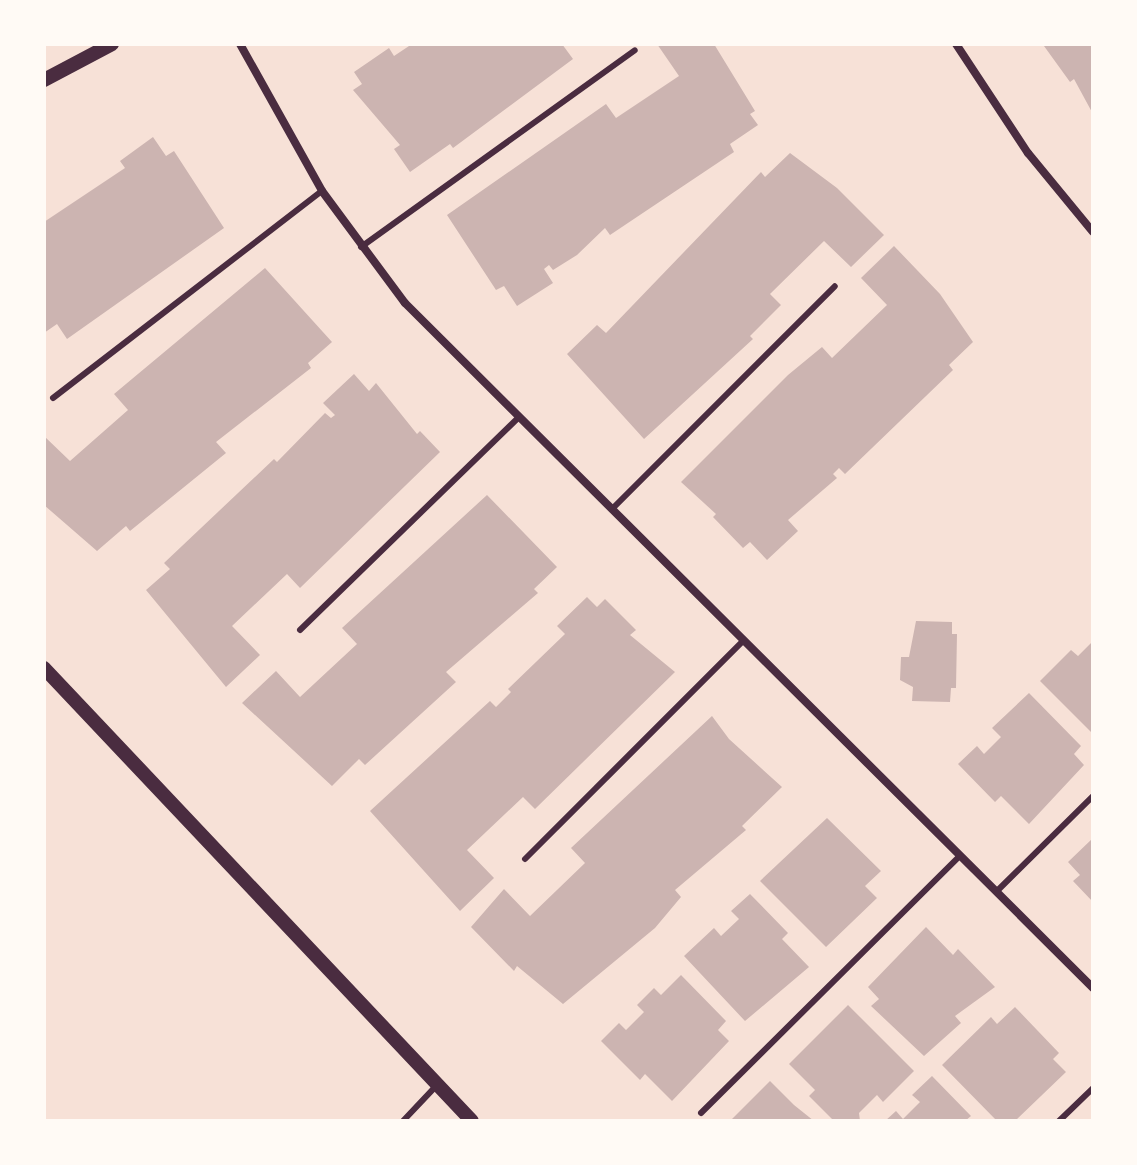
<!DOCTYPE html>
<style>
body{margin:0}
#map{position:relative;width:1137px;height:1165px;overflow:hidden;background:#f7e1d7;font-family:Poppins,sans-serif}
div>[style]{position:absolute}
.building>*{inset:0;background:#ccb4b1}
.service>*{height:6px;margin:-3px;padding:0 3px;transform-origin:3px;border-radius:3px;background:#4a2c40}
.minor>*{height:8px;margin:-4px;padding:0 4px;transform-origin:4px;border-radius:4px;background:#4a2c40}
.tertiary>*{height:14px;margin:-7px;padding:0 7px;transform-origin:7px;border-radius:7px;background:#4a2c40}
span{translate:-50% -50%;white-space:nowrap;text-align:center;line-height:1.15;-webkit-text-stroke:6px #fffaf5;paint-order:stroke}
.frame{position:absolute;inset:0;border:46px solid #fffaf5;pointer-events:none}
</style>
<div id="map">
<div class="building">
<i style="clip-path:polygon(412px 44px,562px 44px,573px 59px,453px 148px,450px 144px,410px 172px,394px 149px,400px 145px,353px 90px,362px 84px,354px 72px,389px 48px,394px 56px)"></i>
<i style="clip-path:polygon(657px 44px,714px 44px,755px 111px,750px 114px,758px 125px,730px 144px,734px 152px,610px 235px,605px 228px,577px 255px,553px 270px,549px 265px,544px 269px,553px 283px,517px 306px,504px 286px,496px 290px,447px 215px,606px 104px,616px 118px,679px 76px)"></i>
<i style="clip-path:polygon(1048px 44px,1093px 44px,1093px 114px,1074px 79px,1070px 82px,1044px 46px)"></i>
<i style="clip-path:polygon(153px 137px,166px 156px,174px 151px,224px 228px,67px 339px,57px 324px,44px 333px,44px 222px,125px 168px,120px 161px)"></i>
<i style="clip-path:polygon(790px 153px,837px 188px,884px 235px,851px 267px,824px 241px,770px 294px,781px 305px,750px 336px,753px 339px,644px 439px,567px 354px,597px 325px,606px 333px,761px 172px,765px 177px)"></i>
<i style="clip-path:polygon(894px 246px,940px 294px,973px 342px,949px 365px,953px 370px,845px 474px,839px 468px,833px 474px,837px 478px,788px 520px,798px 531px,767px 560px,750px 542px,743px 548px,713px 517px,716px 514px,681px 482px,788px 375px,822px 347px,832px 358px,887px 305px,861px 278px)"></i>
<i style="clip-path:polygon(265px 268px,332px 342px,308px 363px,311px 368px,216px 442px,226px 453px,130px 531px,126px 526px,97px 551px,44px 505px,44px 436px,70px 461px,128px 410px,114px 394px)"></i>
<i style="clip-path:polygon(354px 374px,369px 391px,376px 383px,417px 434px,420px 431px,440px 452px,300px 588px,287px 574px,232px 626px,260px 655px,226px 687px,146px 590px,170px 569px,164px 563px,274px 459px,277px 462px,325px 413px,331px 418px,335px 415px,323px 403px)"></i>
<i style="clip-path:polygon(487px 495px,557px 567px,534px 589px,538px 593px,446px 672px,456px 682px,365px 765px,359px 759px,332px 786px,242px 703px,276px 671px,300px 697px,357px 644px,342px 628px)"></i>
<i style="clip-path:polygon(587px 597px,597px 607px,605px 599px,636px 630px,630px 635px,675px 672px,535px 809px,523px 797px,467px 850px,494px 878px,460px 911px,370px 811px,490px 701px,496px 707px,511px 692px,508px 689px,565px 634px,557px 626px)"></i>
<i style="clip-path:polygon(916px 621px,952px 622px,952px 634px,957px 634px,956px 688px,951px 688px,950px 702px,912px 701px,913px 687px,900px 680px,901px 657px,909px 657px)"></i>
<i style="clip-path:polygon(1093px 641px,1093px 734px,1040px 681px,1071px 650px,1078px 656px)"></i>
<i style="clip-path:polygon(1029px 693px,1081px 746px,1074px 754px,1084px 765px,1029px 824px,1001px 796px,995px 802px,958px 764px,977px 746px,984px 754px,1001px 737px,992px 728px)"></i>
<i style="clip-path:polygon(712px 716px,729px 739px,782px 787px,742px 826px,746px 830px,675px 890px,681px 897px,655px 928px,563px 1004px,517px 966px,514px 971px,471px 927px,504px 889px,530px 916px,585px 863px,571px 848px)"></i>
<i style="clip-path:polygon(827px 818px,881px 871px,865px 886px,877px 898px,826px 947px,760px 881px)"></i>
<i style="clip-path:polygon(1093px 838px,1093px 902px,1073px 881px,1080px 875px,1068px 862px)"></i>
<i style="clip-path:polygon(750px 894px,788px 933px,782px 939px,809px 967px,745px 1021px,684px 956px,714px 928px,721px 936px,739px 919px,731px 911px)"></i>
<i style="clip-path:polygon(926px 927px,953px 955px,958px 949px,995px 987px,955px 1016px,961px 1023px,924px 1056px,871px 1006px,879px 999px,868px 987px)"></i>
<i style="clip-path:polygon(681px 975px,726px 1021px,718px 1030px,729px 1041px,672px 1101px,645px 1074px,640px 1080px,601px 1041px,619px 1023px,626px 1030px,644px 1012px,637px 1005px,654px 988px,661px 995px)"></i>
<i style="clip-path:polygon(848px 1005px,914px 1071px,883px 1102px,877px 1095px,859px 1113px,860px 1121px,834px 1121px,809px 1096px,815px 1090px,789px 1064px)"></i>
<i style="clip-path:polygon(1015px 1007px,1059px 1053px,1053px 1059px,1066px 1072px,1015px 1121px,997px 1121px,942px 1065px,991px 1017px,997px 1024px)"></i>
<i style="clip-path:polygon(932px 1076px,971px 1116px,965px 1121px,885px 1121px,896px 1111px,903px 1119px,920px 1102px,912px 1095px)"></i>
<i style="clip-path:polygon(770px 1081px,794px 1105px,814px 1121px,730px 1121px)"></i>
</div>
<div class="service">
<i style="left:361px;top:247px;width:337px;rotate:-35.7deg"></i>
<i style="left:53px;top:398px;width:339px;rotate:-37.6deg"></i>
<i style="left:612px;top:509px;width:315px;rotate:-45deg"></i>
<i style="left:300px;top:630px;width:303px;rotate:-44.2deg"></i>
<i style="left:525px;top:859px;width:307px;rotate:-45deg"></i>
<i style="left:996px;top:892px;width:136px;rotate:-44.7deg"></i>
<i style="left:701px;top:1113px;width:363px;rotate:-44.8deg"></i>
<i style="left:403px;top:1121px;width:50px;rotate:-46.6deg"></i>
<i style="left:1059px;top:1121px;width:47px;rotate:-44.1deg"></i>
</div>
<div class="minor">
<i style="left:240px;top:44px;width:168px;rotate:60.8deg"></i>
<i style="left:322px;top:191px;width:139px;rotate:53.5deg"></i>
<i style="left:405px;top:303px;width:971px;rotate:44.87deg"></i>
<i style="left:956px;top:44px;width:131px;rotate:56.6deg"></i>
<i style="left:1028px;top:153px;width:102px;rotate:50.6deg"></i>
</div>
<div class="tertiary">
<i style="left:44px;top:80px;width:77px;rotate:-27.9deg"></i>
<i style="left:44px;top:668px;width:623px;rotate:46.63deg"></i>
</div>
<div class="frame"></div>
</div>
